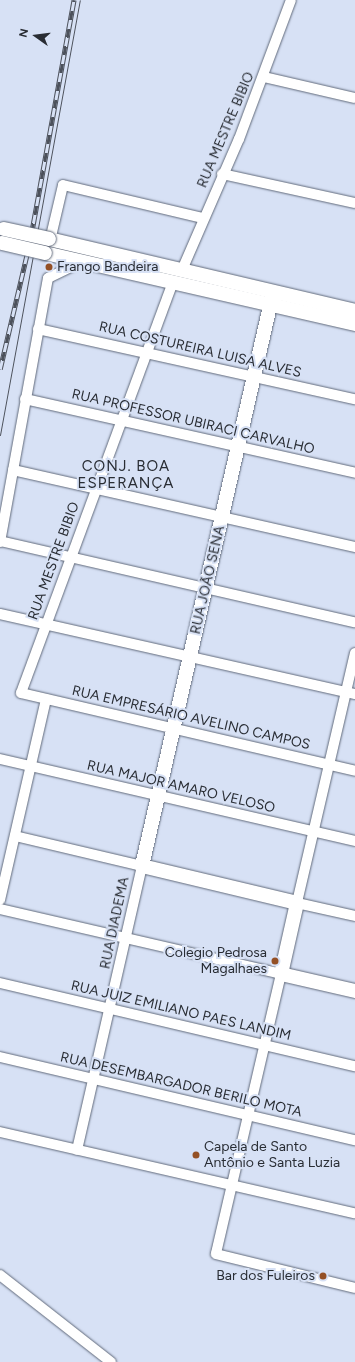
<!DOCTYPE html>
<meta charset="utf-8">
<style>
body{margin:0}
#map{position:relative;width:355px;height:1362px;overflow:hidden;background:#d7e1f5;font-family:Figtree,sans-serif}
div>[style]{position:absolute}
.roads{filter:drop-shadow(0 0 1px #616a7b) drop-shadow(0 0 1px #616a7b)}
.street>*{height:10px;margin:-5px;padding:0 5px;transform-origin:5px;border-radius:5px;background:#fff}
.secondary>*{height:14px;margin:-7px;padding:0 7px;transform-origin:7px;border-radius:7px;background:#fff}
.tram>*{height:1px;margin:-0.5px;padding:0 0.5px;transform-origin:0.5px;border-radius:0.5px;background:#4c515b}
.rail>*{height:4.5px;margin-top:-2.25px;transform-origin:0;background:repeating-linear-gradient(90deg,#d7e1f5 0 9px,#4c515b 0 18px);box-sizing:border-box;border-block:1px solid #4c515b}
.bridges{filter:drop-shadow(0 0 1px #616a7b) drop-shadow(0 0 1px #616a7b)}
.secondary-bridge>*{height:14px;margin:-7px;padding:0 7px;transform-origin:7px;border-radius:7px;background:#fff}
.dots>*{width:11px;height:11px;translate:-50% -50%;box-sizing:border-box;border:2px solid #d7e1f5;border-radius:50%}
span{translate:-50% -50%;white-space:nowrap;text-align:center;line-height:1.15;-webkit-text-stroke:4px #d7e1f5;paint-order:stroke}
.street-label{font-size:14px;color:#292d34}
.poi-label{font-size:14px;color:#292d34}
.left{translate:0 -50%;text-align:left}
.right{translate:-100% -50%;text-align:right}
.neighbourhood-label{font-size:15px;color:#292d34;letter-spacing:1px}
.north{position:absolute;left:16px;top:16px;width:40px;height:40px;-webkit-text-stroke:3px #d7e1f5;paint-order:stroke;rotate:284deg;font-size:11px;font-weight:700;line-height:16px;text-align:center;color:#292d34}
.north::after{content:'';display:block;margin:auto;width:14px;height:18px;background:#292d34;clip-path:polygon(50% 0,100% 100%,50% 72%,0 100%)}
</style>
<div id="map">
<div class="roads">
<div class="street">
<i style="left:264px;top:77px;width:93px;rotate:13deg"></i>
<i style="left:222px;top:174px;width:136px;rotate:12.3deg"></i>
<i style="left:52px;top:232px;width:48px;rotate:-76.8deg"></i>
<i style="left:63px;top:185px;width:144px;rotate:13.3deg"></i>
<i style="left:182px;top:270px;width:143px;rotate:-66.5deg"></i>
<i style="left:239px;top:139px;width:148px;rotate:-69.5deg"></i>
<i style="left:173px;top:282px;width:438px;rotate:110.3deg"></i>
<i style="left:21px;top:693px;width:343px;rotate:13.1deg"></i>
<i style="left:38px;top:329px;width:325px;rotate:12.5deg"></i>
<i style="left:25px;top:399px;width:338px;rotate:12.6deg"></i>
<i style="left:13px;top:470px;width:351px;rotate:12.7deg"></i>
<i style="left:0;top:541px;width:364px;rotate:12.9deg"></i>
<i style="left:0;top:542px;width:268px;rotate:-79.7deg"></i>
<i style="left:48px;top:278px;width:39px;rotate:-26deg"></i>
<i style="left:0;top:614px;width:364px;rotate:12.7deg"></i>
<i style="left:355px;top:653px;width:257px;rotate:103.1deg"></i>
<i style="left:297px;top:903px;width:59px;rotate:12.6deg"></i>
<i style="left:0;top:759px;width:364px;rotate:13deg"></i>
<i style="left:15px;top:836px;width:130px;rotate:13.3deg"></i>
<i style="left:142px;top:866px;width:291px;rotate:102.9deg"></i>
<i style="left:0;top:900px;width:206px;rotate:-77.1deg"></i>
<i style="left:0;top:909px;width:288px;rotate:13deg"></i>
<i style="left:281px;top:974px;width:287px;rotate:103.1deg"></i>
<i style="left:216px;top:1254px;width:143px;rotate:13.7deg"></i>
<i style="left:0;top:983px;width:365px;rotate:13.2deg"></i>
<i style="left:0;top:1057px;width:365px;rotate:13.2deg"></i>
<i style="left:0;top:1132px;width:364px;rotate:12.9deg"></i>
<i style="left:0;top:1275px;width:141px;rotate:38.1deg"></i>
</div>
<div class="secondary">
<i style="left:49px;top:239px;width:314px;rotate:13.2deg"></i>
<i style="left:45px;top:253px;width:318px;rotate:12.9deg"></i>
<i style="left:273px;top:293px;width:588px;rotate:102.88deg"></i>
<i style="left:142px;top:866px;width:159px;rotate:13.4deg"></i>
<i style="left:297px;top:903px;width:73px;rotate:102.7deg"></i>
<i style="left:281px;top:974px;width:76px;rotate:12.9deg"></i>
</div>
</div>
<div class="tram">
<i style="left:0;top:435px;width:442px;rotate:-79.6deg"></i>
</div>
<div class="rail">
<i style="left:0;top:369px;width:131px;rotate:-76.8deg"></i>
<i style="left:30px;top:241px;width:245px;rotate:-79.7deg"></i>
</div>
<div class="bridges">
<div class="secondary-bridge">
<i style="left:4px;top:229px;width:46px;rotate:12.5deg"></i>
<i style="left:2px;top:243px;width:44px;rotate:13.1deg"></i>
</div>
</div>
<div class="dots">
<i style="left:49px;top:267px;background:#945025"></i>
<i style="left:275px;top:961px;background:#945025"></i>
<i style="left:196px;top:1155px;background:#945025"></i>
<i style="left:323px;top:1276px;background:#945025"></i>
</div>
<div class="street-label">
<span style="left:226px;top:130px;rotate:-67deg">RUA MESTRE BIBIO</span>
<span style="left:200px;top:350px;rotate:13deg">RUA COSTUREIRA LUISA ALVES</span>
<span style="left:193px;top:422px;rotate:13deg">RUA PROFESSOR UBIRACI CARVALHO</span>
<span style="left:54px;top:561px;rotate:-70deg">RUA MESTRE BIBIO</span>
<span style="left:208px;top:580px;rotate:-77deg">RUA JOÃO SENA</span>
<span style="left:191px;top:718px;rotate:13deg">RUA EMPRESÁRIO AVELINO CAMPOS</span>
<span style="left:181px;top:787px;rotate:13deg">RUA MAJOR AMARO VELOSO</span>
<span style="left:115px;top:923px;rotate:-78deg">RUA DIADEMA</span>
<span style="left:181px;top:1011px;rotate:13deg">RUA JUIZ EMILIANO PAES LANDIM</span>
<span style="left:181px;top:1085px;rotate:13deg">RUA DESEMBARGADOR BERILO MOTA</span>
</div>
<div class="poi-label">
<span class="left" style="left:57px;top:267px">Frango Bandeira</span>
<span class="right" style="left:267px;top:961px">Colegio Pedrosa<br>Magalhaes</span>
<span class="left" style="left:204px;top:1155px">Capela de Santo<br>Antônio e Santa Luzia</span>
<span class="right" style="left:315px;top:1276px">Bar dos Fuleiros</span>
</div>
<div class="neighbourhood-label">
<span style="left:126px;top:475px">CONJ. BOA<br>ESPERANÇA</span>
</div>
<div class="north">N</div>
</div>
